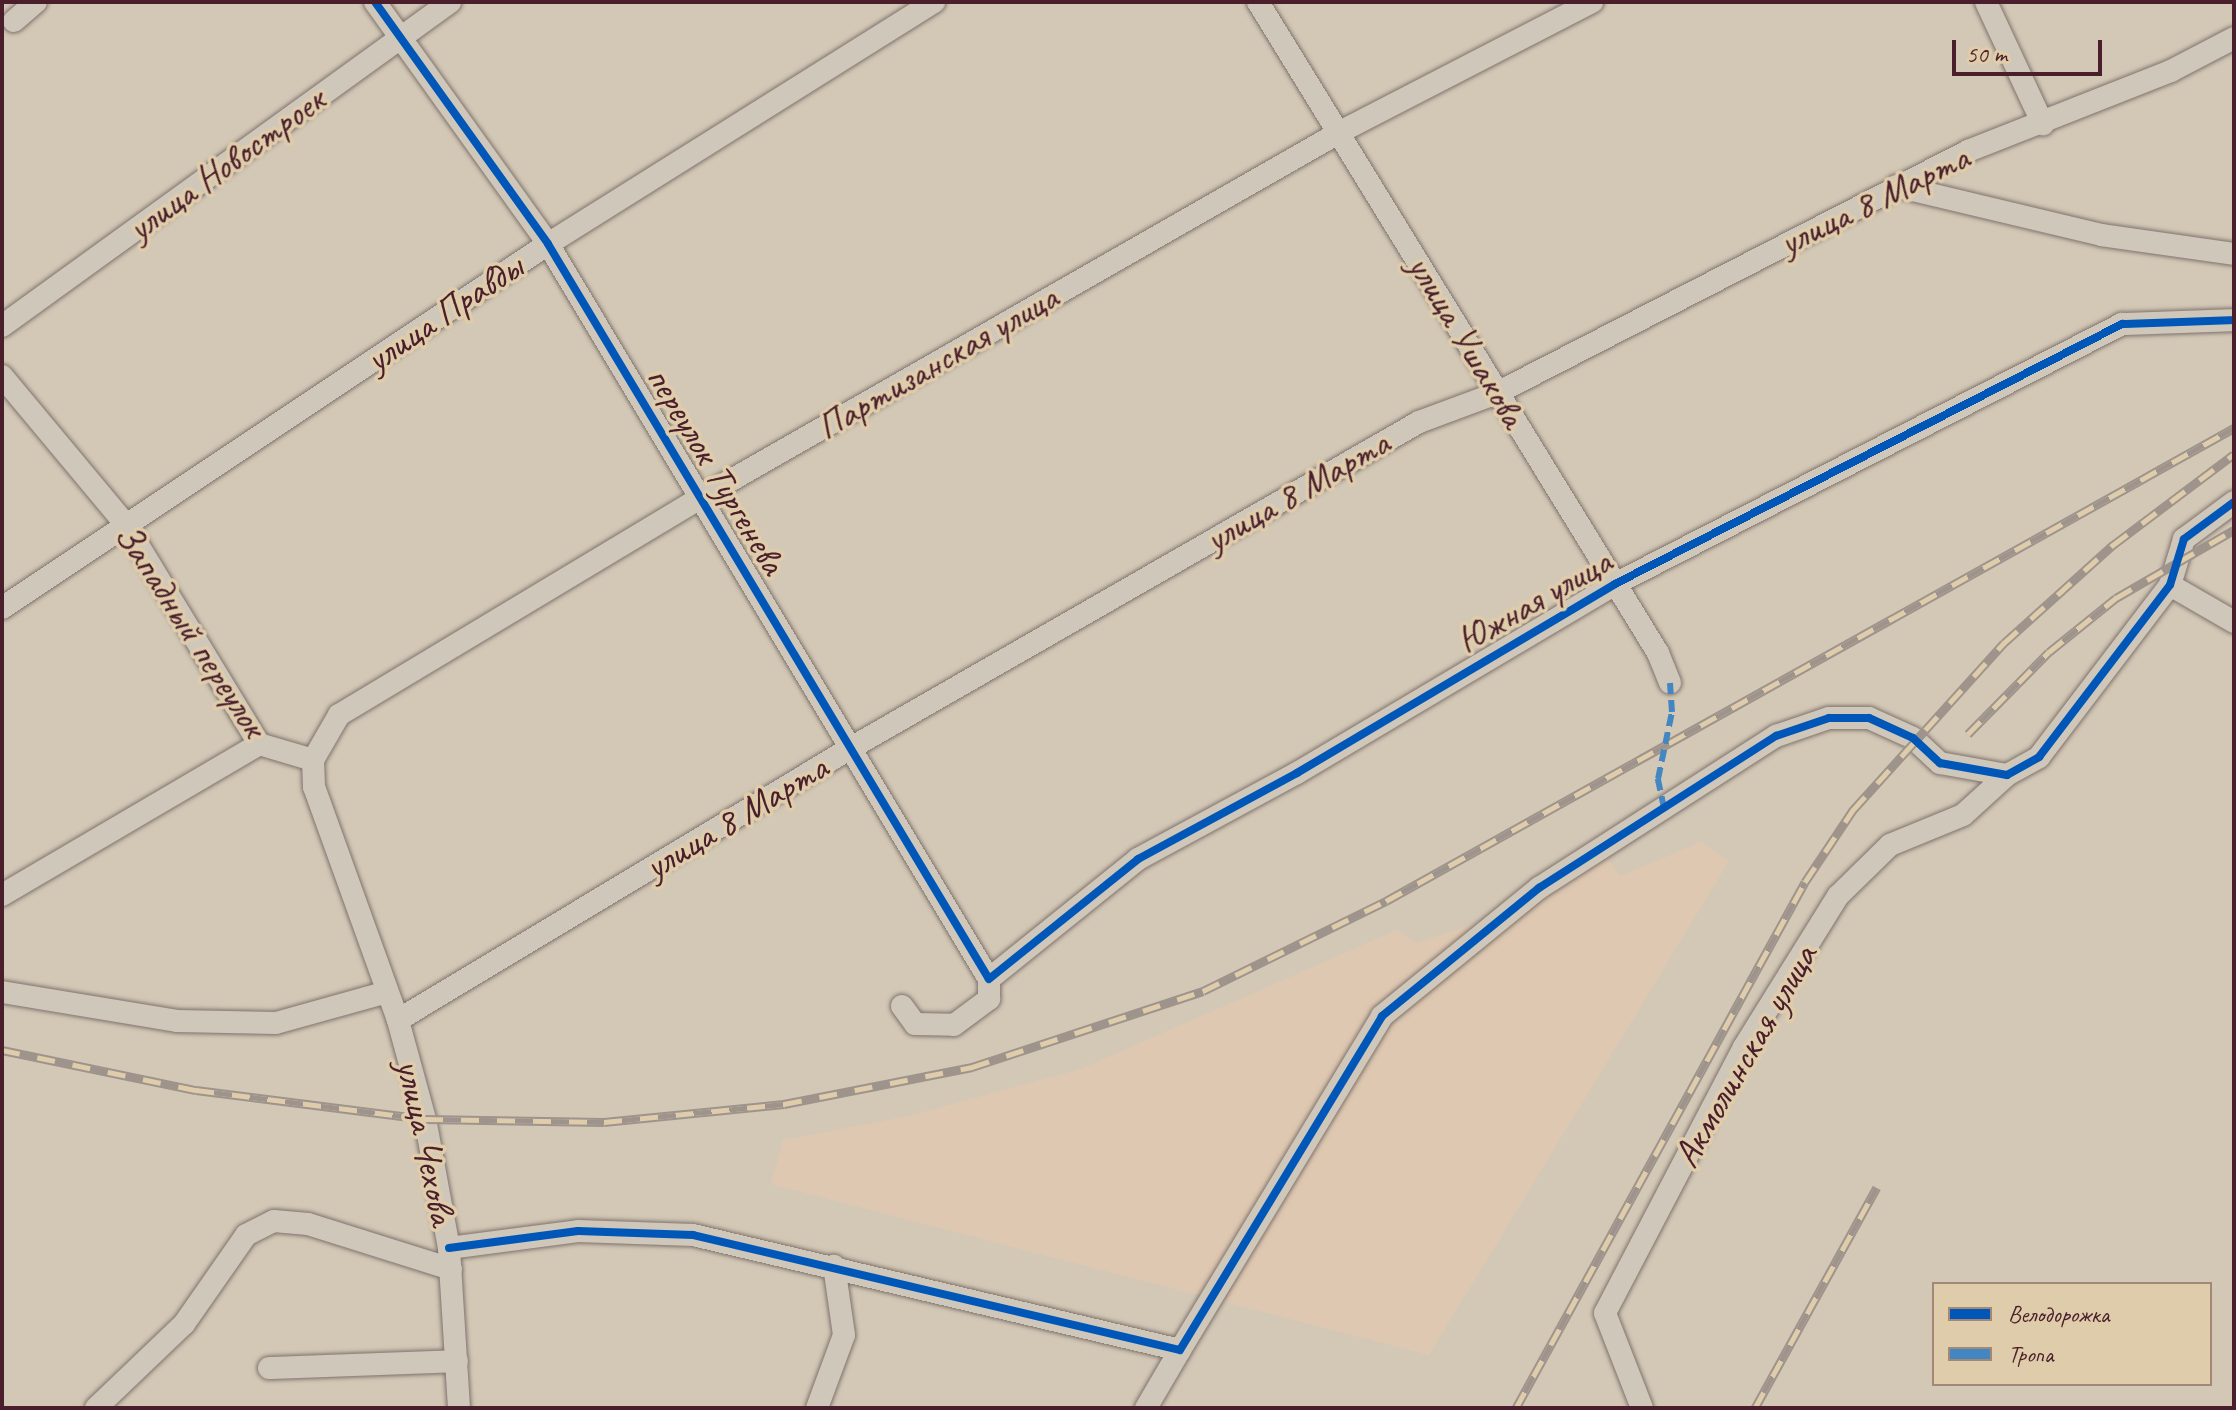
<!DOCTYPE html>
<meta charset="utf-8">
<style>
body{margin:0}
#map{position:relative;width:2236px;height:1410px;overflow:hidden;background:#d3c8b6;font-family:Caveat,sans-serif}
div>[style]{position:absolute}
.built>*{inset:0;background:#dec8b1}
.roads{filter:drop-shadow(0 0 2px #80736d) drop-shadow(0 0 2px #80736d)}
.minor>*{height:22px;margin:-11px;padding:0 11px;transform-origin:11px;border-radius:11px;background:#cfc7ba}
.rail>*{height:9px;margin-top:-4.5px;transform-origin:0;background:repeating-linear-gradient(90deg,#dfccaa 0 18px,#9e948c 0 36px);box-sizing:border-box;border-block:2px solid #9e948c}
.quiet>*{height:6px;margin-top:-3px;transform-origin:0;background:repeating-linear-gradient(90deg,#4286c2 0 12px,transparent 0 18px)}
.cycleway>*{height:8px;margin:-4px;padding:0 4px;transform-origin:4px;border-radius:4px;background:#0057b8}
span{translate:-50% -50%;white-space:nowrap;text-align:center;line-height:1.15;-webkit-text-stroke:7px #dfccaa;paint-order:stroke}
.street-label{font-size:38px;color:#4a1f2b}
.frame{position:absolute;inset:0;border:4px solid #4a1f2b;pointer-events:none}
.legend{position:absolute;left:1932px;top:1282px;width:280px;height:104px;box-sizing:border-box;background:#dfccaa;border:2px solid #a38777;margin:0;padding:10px 14px;list-style:none;font-size:24px;color:#4a1f2b}
.legend li{display:flex;align-items:center;gap:16px;height:40px}
.legend b{width:40px;border:2px solid #a38777}
.scale{position:absolute;left:1952px;top:40px;width:150px;height:36px;box-sizing:border-box;border:4px solid #4a1f2b;border-top:0;padding-left:10px;font-size:24px;line-height:28px;white-space:nowrap;color:#4a1f2b;-webkit-text-stroke:6px #dfccaa;paint-order:stroke}
</style>
<div id="map">
<div class="built">
<i style="clip-path:polygon(1701px 842px,1729px 861px,1429px 1355px,771px 1184px,783px 1140px,909px 1116px,1081px 1069px,1397px 930px,1417px 943px,1525px 907px,1592px 863px,1609px 860px,1620px 876px)"></i>
</div>
<div class="roads">
<div class="minor">
<i style="left:375px;top:2px;width:297px;rotate:54.4deg"></i>
<i style="left:548px;top:244px;width:857px;rotate:59.04deg"></i>
<i style="left:1258px;top:2px;width:764px;rotate:58.43deg"></i>
<i style="left:1658px;top:653px;width:32px;rotate:68deg"></i>
<i style="left:1986px;top:2px;width:135px;rotate:65deg"></i>
<i style="left:14px;top:21px;width:29px;rotate:-41deg"></i>
<i style="left:1896px;top:186px;width:211px;rotate:13.4deg"></i>
<i style="left:2101px;top:235px;width:134px;rotate:8.1deg"></i>
<i style="left:2px;top:326px;width:553px;rotate:-35.87deg"></i>
<i style="left:2px;top:376px;width:194px;rotate:50.2deg"></i>
<i style="left:126px;top:525px;width:256px;rotate:58.7deg"></i>
<i style="left:259px;top:744px;width:56px;rotate:16.5deg"></i>
<i style="left:2170px;top:585px;width:74px;rotate:30deg"></i>
<i style="left:2px;top:608px;width:656px;rotate:-33.69deg"></i>
<i style="left:548px;top:244px;width:456px;rotate:-32.1deg"></i>
<i style="left:2px;top:895px;width:298px;rotate:-30.4deg"></i>
<i style="left:989px;top:979px;width:191px;rotate:-38.8deg"></i>
<i style="left:1138px;top:859px;width:181px;rotate:-28.4deg"></i>
<i style="left:1297px;top:773px;width:370px;rotate:-30.7deg"></i>
<i style="left:1615px;top:584px;width:570px;rotate:-27.15deg"></i>
<i style="left:2122px;top:324px;width:112px;rotate:-2deg"></i>
<i style="left:2px;top:992px;width:177px;rotate:9.4deg"></i>
<i style="left:177px;top:1021px;width:99px;rotate:1.2deg"></i>
<i style="left:276px;top:1023px;width:115px;rotate:-15.6deg"></i>
<i style="left:902px;top:1006px;width:22px;rotate:54deg"></i>
<i style="left:915px;top:1024px;width:39px;rotate:1deg"></i>
<i style="left:954px;top:1025px;width:44px;rotate:-36.6deg"></i>
<i style="left:989px;top:999px;width:20px;rotate:-90deg"></i>
<i style="left:398px;top:1020px;width:526px;rotate:-31deg"></i>
<i style="left:849px;top:749px;width:657px;rotate:-29.84deg"></i>
<i style="left:1419px;top:422px;width:83px;rotate:-20.4deg"></i>
<i style="left:1497px;top:393px;width:530px;rotate:-27.19deg"></i>
<i style="left:1968px;top:151px;width:218px;rotate:-21.5deg"></i>
<i style="left:2171px;top:71px;width:71px;rotate:-27.6deg"></i>
<i style="left:449px;top:1248px;width:130px;rotate:-7.5deg"></i>
<i style="left:578px;top:1231px;width:115px;rotate:2deg"></i>
<i style="left:693px;top:1235px;width:500px;rotate:13.29deg"></i>
<i style="left:1180px;top:1350px;width:390px;rotate:-58.8deg"></i>
<i style="left:1382px;top:1016px;width:203px;rotate:-39.2deg"></i>
<i style="left:1539px;top:888px;width:282px;rotate:-32.7deg"></i>
<i style="left:1776px;top:736px;width:56px;rotate:-18.8deg"></i>
<i style="left:1829px;top:718px;width:40px"></i>
<i style="left:1869px;top:718px;width:48px;rotate:24.4deg"></i>
<i style="left:1913px;top:738px;width:37px;rotate:43deg"></i>
<i style="left:1940px;top:763px;width:68px;rotate:10.2deg"></i>
<i style="left:2007px;top:775px;width:37px;rotate:-29deg"></i>
<i style="left:2039px;top:757px;width:216px;rotate:-52.7deg"></i>
<i style="left:2170px;top:585px;width:48px;rotate:-73.1deg"></i>
<i style="left:2184px;top:539px;width:62px;rotate:-36.5deg"></i>
<i style="left:269px;top:1368px;width:188px;rotate:-2.1deg"></i>
<i style="left:96px;top:1408px;width:122px;rotate:-43.7deg"></i>
<i style="left:184px;top:1324px;width:108px;rotate:-55.1deg"></i>
<i style="left:246px;top:1235px;width:31px;rotate:-27deg"></i>
<i style="left:274px;top:1221px;width:34px;rotate:5deg"></i>
<i style="left:308px;top:1224px;width:150px;rotate:17.5deg"></i>
<i style="left:459px;top:1408px;width:160px;rotate:-93.6deg"></i>
<i style="left:449px;top:1248px;width:131px;rotate:-100.5deg"></i>
<i style="left:425px;top:1119px;width:103px;rotate:-105.3deg"></i>
<i style="left:398px;top:1020px;width:248px;rotate:-109.8deg"></i>
<i style="left:314px;top:787px;width:27px;rotate:-92deg"></i>
<i style="left:313px;top:760px;width:52px;rotate:-60deg"></i>
<i style="left:339px;top:715px;width:421px;rotate:-31deg"></i>
<i style="left:700px;top:498px;width:737px;rotate:-29.76deg"></i>
<i style="left:1340px;top:132px;width:284px;rotate:-27.3deg"></i>
<i style="left:817px;top:1408px;width:78px;rotate:-69.7deg"></i>
<i style="left:844px;top:1335px;width:70px;rotate:-98.2deg"></i>
<i style="left:1146px;top:1408px;width:67px;rotate:-59.6deg"></i>
<i style="left:1642px;top:1408px;width:102px;rotate:-111.3deg"></i>
<i style="left:1605px;top:1313px;width:300px;rotate:-62.4deg"></i>
<i style="left:1744px;top:1047px;width:178px;rotate:-58.1deg"></i>
<i style="left:1838px;top:896px;width:73px;rotate:-44.4deg"></i>
<i style="left:1890px;top:845px;width:79px;rotate:-22.3deg"></i>
<i style="left:1963px;top:815px;width:59px;rotate:-42.3deg"></i>
</div>
</div>
<div class="rail">
<i style="left:1968px;top:734px;width:115px;rotate:-45.4deg"></i>
<i style="left:2049px;top:652px;width:86px;rotate:-38.9deg"></i>
<i style="left:2116px;top:598px;width:136px;rotate:-30deg"></i>
<i style="left:2px;top:1050px;width:198px;rotate:11.7deg"></i>
<i style="left:196px;top:1090px;width:231px;rotate:7.2deg"></i>
<i style="left:425px;top:1119px;width:179px;rotate:1deg"></i>
<i style="left:604px;top:1122px;width:181px;rotate:-5.7deg"></i>
<i style="left:784px;top:1104px;width:192px;rotate:-11.1deg"></i>
<i style="left:972px;top:1067px;width:243px;rotate:-18.2deg"></i>
<i style="left:1203px;top:991px;width:204px;rotate:-26.2deg"></i>
<i style="left:1386px;top:901px;width:971px;rotate:-29.15deg"></i>
<i style="left:1516px;top:1408px;width:600px;rotate:-61.21deg"></i>
<i style="left:1805px;top:882px;width:87px;rotate:-56.3deg"></i>
<i style="left:1853px;top:810px;width:225px;rotate:-47.9deg"></i>
<i style="left:2004px;top:643px;width:147px;rotate:-42deg"></i>
<i style="left:2113px;top:545px;width:151px;rotate:-36.9deg"></i>
<i style="left:1755px;top:1408px;width:252px;rotate:-61.1deg"></i>
</div>
<div class="quiet">
<i style="left:1664px;top:808px;width:30px;rotate:-102deg"></i>
<i style="left:1658px;top:779px;width:68px;rotate:-78.2deg"></i>
<i style="left:1672px;top:712px;width:29px;rotate:-94deg"></i>
</div>
<div class="cycleway">
<i style="left:375px;top:2px;width:297px;rotate:54.4deg"></i>
<i style="left:548px;top:244px;width:857px;rotate:59.04deg"></i>
<i style="left:989px;top:979px;width:191px;rotate:-38.8deg"></i>
<i style="left:1138px;top:859px;width:181px;rotate:-28.4deg"></i>
<i style="left:1297px;top:773px;width:370px;rotate:-30.7deg"></i>
<i style="left:1615px;top:584px;width:570px;rotate:-27.15deg"></i>
<i style="left:2122px;top:324px;width:112px;rotate:-2deg"></i>
<i style="left:449px;top:1248px;width:130px;rotate:-7.5deg"></i>
<i style="left:578px;top:1231px;width:115px;rotate:2deg"></i>
<i style="left:693px;top:1235px;width:500px;rotate:13.29deg"></i>
<i style="left:1180px;top:1350px;width:390px;rotate:-58.8deg"></i>
<i style="left:1382px;top:1016px;width:203px;rotate:-39.2deg"></i>
<i style="left:1539px;top:888px;width:282px;rotate:-32.7deg"></i>
<i style="left:1776px;top:736px;width:56px;rotate:-18.8deg"></i>
<i style="left:1829px;top:718px;width:40px"></i>
<i style="left:1869px;top:718px;width:48px;rotate:24.4deg"></i>
<i style="left:1913px;top:738px;width:37px;rotate:43deg"></i>
<i style="left:1940px;top:763px;width:68px;rotate:10.2deg"></i>
<i style="left:2007px;top:775px;width:37px;rotate:-29deg"></i>
<i style="left:2039px;top:757px;width:216px;rotate:-52.7deg"></i>
<i style="left:2170px;top:585px;width:48px;rotate:-73.1deg"></i>
<i style="left:2184px;top:539px;width:62px;rotate:-36.5deg"></i>
</div>
<div class="street-label">
<span style="left:226px;top:164px;rotate:-36deg">улица Новостроек</span>
<span style="left:1874px;top:200px;rotate:-26deg">улица 8 Марта</span>
<span style="left:444px;top:313px;rotate:-34deg">улица Правды</span>
<span style="left:1467px;top:341px;rotate:59deg">улица Ушакова</span>
<span style="left:937px;top:362px;rotate:-30deg">Партизанская улица</span>
<span style="left:716px;top:470px;rotate:59deg">переулок Тургенева</span>
<span style="left:1297px;top:491px;rotate:-30deg">улица 8 Марта</span>
<span style="left:1534px;top:601px;rotate:-30deg">Южная улица</span>
<span style="left:191px;top:630px;rotate:57deg">Западный переулок</span>
<span style="left:736px;top:817px;rotate:-31deg">улица 8 Марта</span>
<span style="left:1745px;top:1056px;rotate:-60deg">Акмолинская улица</span>
<span style="left:426px;top:1142px;rotate:78deg">улица Чехова</span>
</div>
<div class="frame"></div>
<ul class="legend">
<li><b style="height:10px;background:#0057b8"></b>Велодорожка</li>
<li><b style="height:10px;background:#4286c2"></b>Тропа</li>
</ul>
<div class="scale">50 m</div>
</div>
